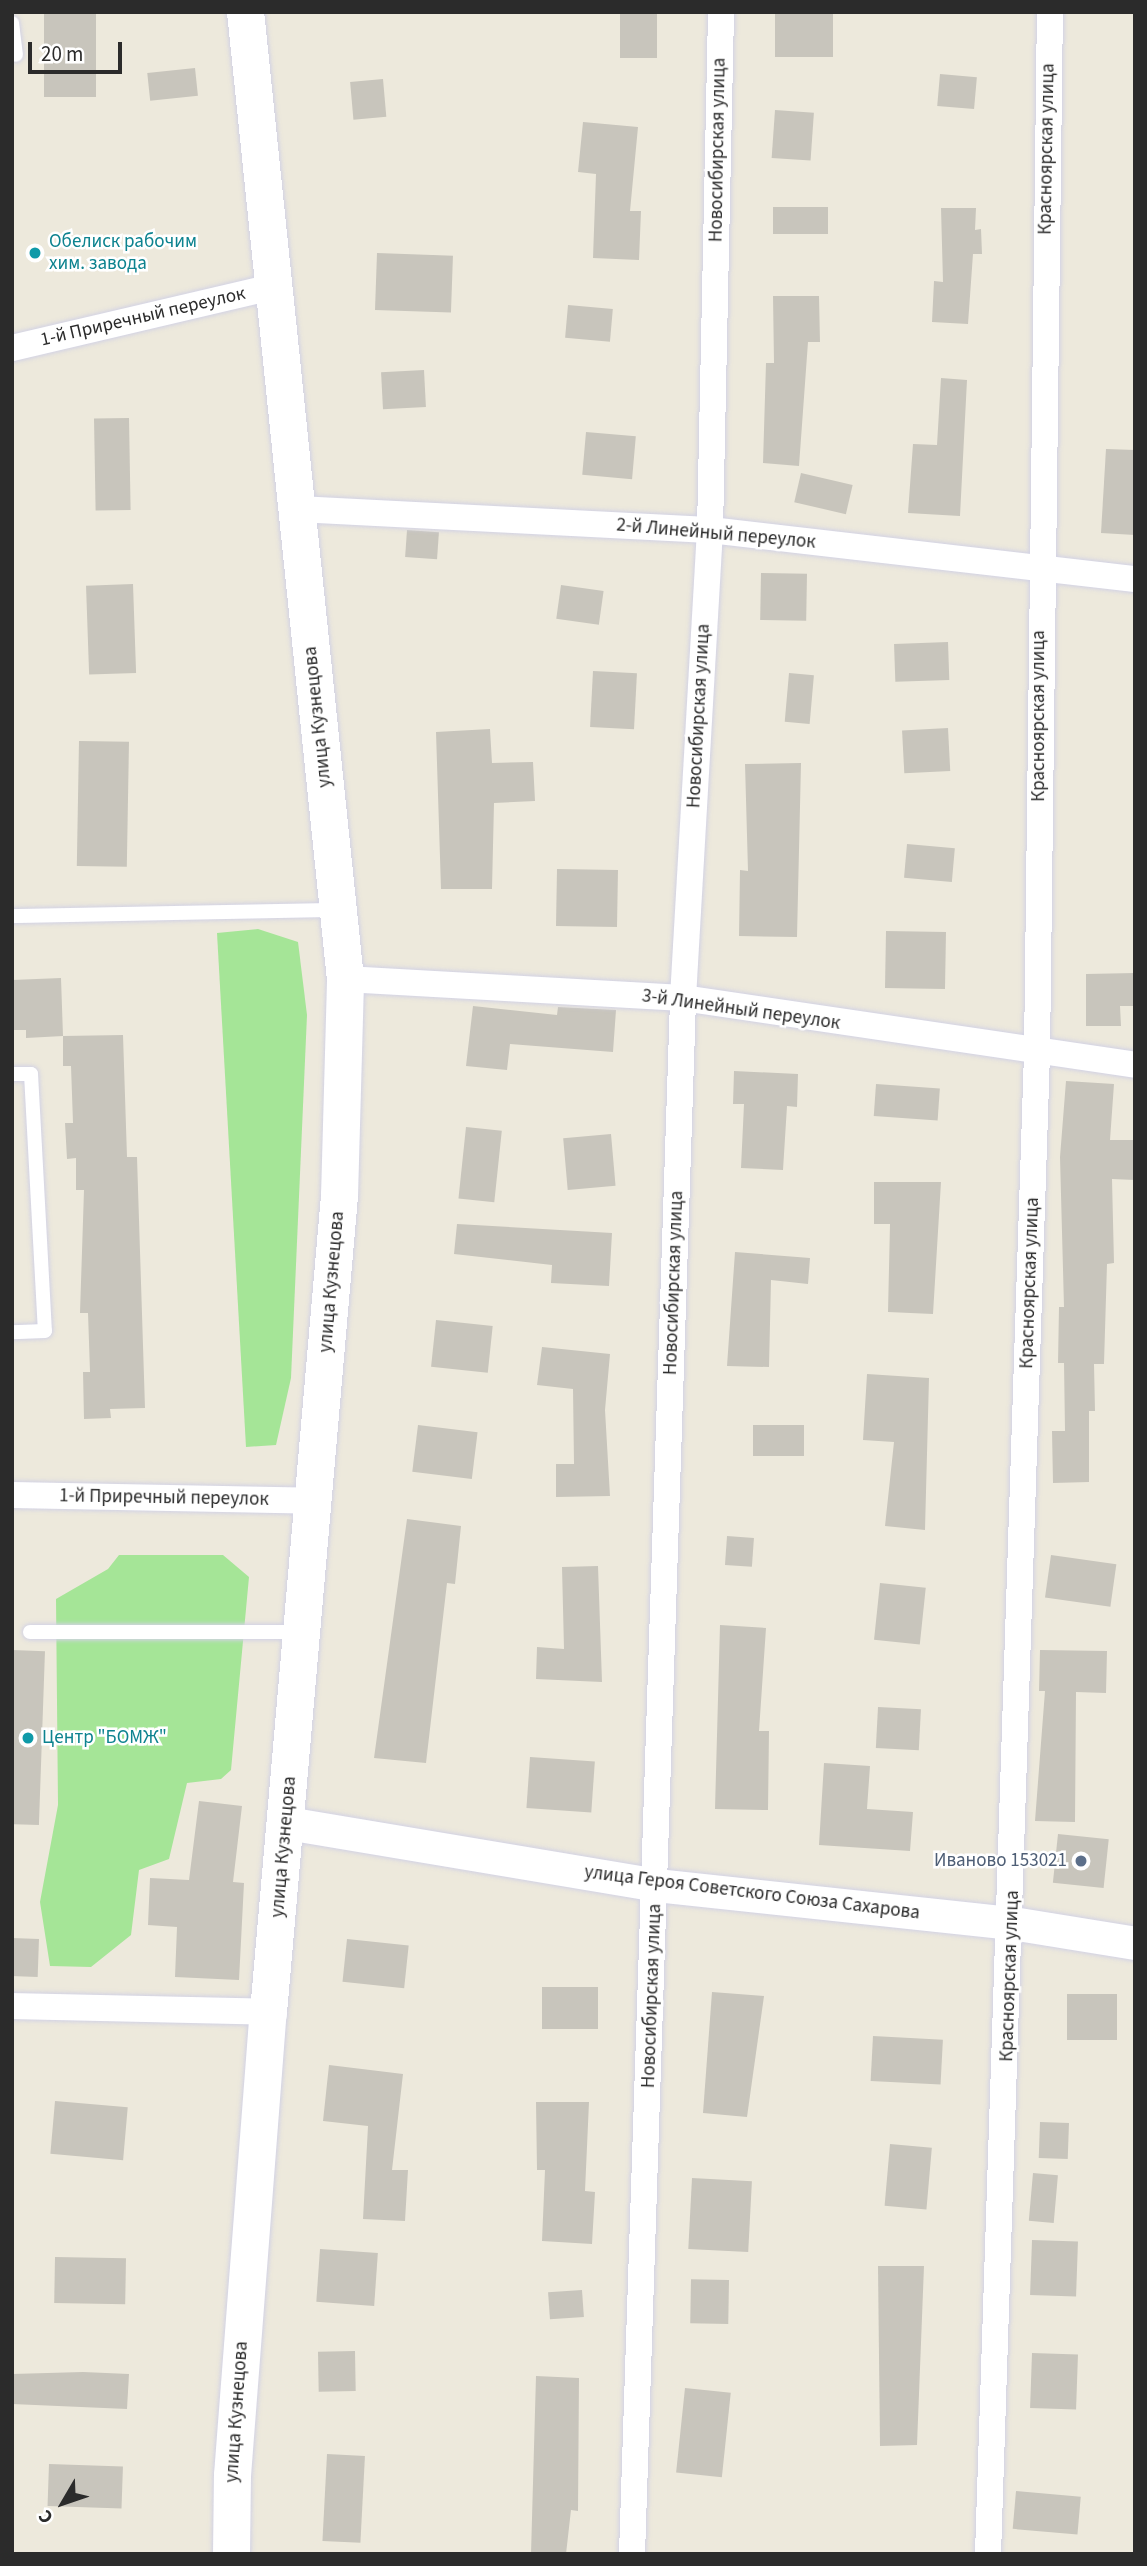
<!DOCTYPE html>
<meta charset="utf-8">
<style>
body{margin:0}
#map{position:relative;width:1147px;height:2566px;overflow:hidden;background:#ede9dc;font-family:"Source Sans 3",sans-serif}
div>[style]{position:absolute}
.green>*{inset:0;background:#a5e597}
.building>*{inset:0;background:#c8c5bc;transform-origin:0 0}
.roads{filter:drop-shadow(0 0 2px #d2d2e4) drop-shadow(0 0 2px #d2d2e4)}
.service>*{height:14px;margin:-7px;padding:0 7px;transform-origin:7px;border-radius:7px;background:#fff}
.minor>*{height:26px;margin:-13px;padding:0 13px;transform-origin:13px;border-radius:13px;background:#fff}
.tertiary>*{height:33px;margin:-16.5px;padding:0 16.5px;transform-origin:16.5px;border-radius:16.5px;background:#fff}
.secondary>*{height:37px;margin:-18.5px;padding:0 18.5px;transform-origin:18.5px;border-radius:18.5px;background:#fff}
.dots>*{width:19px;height:19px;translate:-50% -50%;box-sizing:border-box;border:4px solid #fff;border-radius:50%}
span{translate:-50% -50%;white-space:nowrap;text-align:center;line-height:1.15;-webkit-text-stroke:5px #fff;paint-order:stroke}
.street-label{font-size:19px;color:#2b2b2b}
.culture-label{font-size:19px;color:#0d838f}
.left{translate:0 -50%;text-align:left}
.service-label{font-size:19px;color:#4e5e75}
.right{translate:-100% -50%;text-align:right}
.frame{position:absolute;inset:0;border:14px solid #2b2b2b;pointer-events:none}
.north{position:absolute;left:28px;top:2468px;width:70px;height:70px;-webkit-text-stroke:5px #fff;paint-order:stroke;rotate:231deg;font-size:19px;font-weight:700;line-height:28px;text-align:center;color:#2b2b2b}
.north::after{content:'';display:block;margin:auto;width:24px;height:32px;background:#2b2b2b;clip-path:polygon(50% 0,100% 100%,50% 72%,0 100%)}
.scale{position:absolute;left:28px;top:42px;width:94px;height:32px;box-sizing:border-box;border:4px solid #2b2b2b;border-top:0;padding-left:9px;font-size:21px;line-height:24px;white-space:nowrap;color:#2b2b2b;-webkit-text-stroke:5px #fff;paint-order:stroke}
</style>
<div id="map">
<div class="green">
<i style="clip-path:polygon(258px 929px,298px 942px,307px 1015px,291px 1378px,276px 1445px,246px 1447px,217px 933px)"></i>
<i style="clip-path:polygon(119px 1555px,223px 1555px,249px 1577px,231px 1770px,221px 1779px,187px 1783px,169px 1859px,139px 1870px,131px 1935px,91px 1967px,50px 1966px,40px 1902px,58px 1805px,56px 1599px,108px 1569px)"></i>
</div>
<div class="building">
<i style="left:44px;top:12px;width:52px;height:85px"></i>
<i style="left:620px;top:12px;width:37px;height:46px"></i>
<i style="left:775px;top:12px;width:58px;height:45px"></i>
<i style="left:195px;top:68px;width:28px;height:48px;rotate:84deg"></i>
<i style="left:940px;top:74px;width:37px;height:32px;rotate:5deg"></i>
<i style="left:383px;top:79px;width:38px;height:33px;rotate:85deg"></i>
<i style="left:775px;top:110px;width:39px;height:48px;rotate:4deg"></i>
<i style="clip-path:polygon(583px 122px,638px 127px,630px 211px,641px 211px,639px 260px,593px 258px,596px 174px,578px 172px)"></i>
<i style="left:773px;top:207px;width:55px;height:27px"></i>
<i style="clip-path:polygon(941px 208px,976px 208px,975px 230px,981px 229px,982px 254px,973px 254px,968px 324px,932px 322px,934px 281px,943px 282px)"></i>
<i style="left:377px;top:253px;width:76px;height:57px;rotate:2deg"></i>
<i style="clip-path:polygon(773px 296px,819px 296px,820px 342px,808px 342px,799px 466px,763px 463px,766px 363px,774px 363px)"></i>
<i style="left:568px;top:305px;width:45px;height:33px;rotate:5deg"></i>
<i style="left:424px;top:370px;width:37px;height:43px;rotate:87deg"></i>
<i style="clip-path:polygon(941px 378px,967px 380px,960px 516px,908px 513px,913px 444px,937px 445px)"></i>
<i style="left:129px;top:418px;width:92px;height:35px;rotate:89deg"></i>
<i style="left:586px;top:432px;width:50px;height:43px;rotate:5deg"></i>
<i style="clip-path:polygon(1106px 449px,1135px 450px,1135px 535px,1101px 533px)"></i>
<i style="left:801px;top:473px;width:53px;height:30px;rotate:13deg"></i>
<i style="left:407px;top:530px;width:32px;height:27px;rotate:4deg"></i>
<i style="left:761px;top:573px;width:46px;height:47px;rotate:1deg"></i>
<i style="left:133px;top:584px;width:89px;height:47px;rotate:88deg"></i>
<i style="left:561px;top:585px;width:43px;height:34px;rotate:8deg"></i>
<i style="left:948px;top:642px;width:38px;height:54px;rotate:88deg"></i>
<i style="left:593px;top:671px;width:44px;height:56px;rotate:3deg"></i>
<i style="left:789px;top:673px;width:25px;height:49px;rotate:5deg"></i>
<i style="left:948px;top:728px;width:43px;height:46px;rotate:87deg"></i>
<i style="clip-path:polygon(490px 729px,492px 763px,533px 762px,535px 801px,494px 803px,492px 889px,441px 889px,436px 732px)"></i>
<i style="left:79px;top:741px;width:50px;height:125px;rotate:1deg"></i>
<i style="clip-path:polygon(801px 763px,797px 937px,739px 936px,740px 870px,748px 871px,745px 764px)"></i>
<i style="left:907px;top:844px;width:48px;height:34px;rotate:5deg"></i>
<i style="left:557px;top:869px;width:61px;height:57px;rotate:1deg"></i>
<i style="left:886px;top:931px;width:60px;height:57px;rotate:1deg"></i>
<i style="clip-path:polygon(1135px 973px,1135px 1006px,1120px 1006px,1121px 1026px,1086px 1026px,1086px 974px)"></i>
<i style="clip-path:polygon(61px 978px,63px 1036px,26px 1038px,26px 1030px,12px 1030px,12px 980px)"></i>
<i style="clip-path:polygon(473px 1006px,557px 1015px,558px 1007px,616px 1010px,613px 1052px,510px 1044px,507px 1070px,466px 1066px)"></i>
<i style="clip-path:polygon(123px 1035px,127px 1157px,137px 1157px,145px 1408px,110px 1409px,111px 1418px,84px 1419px,83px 1372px,90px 1372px,88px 1313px,80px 1313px,84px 1190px,76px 1190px,76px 1158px,67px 1159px,65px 1123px,73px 1123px,71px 1066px,63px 1066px,63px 1036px)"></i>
<i style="clip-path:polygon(734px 1071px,798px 1074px,797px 1107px,787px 1106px,783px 1170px,741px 1168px,744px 1104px,733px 1104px)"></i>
<i style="clip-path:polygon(1066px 1081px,1114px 1084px,1110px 1140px,1135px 1140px,1135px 1180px,1112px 1179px,1114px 1263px,1107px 1264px,1104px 1364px,1094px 1364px,1095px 1411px,1089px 1411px,1089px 1482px,1053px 1483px,1052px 1431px,1065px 1431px,1064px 1363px,1058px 1363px,1059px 1307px,1064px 1307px,1060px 1157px)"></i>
<i style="left:876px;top:1084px;width:64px;height:32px;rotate:4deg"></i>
<i style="left:466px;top:1127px;width:36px;height:72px;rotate:6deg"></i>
<i style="left:611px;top:1134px;width:52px;height:48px;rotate:85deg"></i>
<i style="clip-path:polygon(874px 1182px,941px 1182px,933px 1314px,888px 1312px,890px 1224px,874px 1224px)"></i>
<i style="clip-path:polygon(457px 1224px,612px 1233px,609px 1286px,551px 1283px,552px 1265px,454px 1254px)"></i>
<i style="clip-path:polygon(735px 1252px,810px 1258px,808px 1284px,771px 1280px,769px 1367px,727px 1366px)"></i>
<i style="left:436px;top:1320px;width:57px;height:47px;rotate:6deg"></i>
<i style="clip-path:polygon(542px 1347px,610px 1354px,605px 1410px,610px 1496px,556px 1497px,556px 1464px,574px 1464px,573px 1389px,537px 1385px)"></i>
<i style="clip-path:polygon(867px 1374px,929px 1378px,925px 1530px,885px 1526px,894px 1442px,863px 1440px)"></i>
<i style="left:418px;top:1425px;width:60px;height:47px;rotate:7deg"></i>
<i style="left:804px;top:1425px;width:31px;height:51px;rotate:90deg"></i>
<i style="clip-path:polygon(407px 1519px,461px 1526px,455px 1584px,447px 1583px,426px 1763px,374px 1758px)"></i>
<i style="left:727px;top:1536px;width:27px;height:29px;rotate:4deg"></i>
<i style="left:1051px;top:1555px;width:66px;height:43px;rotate:8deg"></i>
<i style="clip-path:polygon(598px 1566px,602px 1682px,536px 1679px,537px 1647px,564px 1649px,562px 1567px)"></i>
<i style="left:880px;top:1583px;width:46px;height:57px;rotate:6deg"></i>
<i style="clip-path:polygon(720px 1625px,766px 1628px,759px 1731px,769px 1731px,768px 1810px,715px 1809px)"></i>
<i style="left:12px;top:1650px;width:33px;height:174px;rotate:2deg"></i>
<i style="clip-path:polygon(1040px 1650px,1107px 1651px,1106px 1693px,1076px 1692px,1075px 1822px,1035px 1821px,1045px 1691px,1039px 1691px)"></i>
<i style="left:878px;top:1707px;width:43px;height:41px;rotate:3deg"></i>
<i style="left:530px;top:1757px;width:65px;height:51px;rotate:4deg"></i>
<i style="clip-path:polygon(824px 1763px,870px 1766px,867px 1809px,913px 1812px,910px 1851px,819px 1845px)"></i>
<i style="clip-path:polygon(199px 1801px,242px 1806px,233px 1882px,244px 1883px,239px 1980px,175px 1977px,177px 1927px,148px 1925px,150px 1878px,189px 1880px)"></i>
<i style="left:1058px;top:1834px;width:51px;height:49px;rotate:6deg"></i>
<i style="left:12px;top:1938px;width:27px;height:38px;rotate:2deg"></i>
<i style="left:347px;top:1939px;width:62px;height:43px;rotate:6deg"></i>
<i style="left:542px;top:1987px;width:56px;height:42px"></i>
<i style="clip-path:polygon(712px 1992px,764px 1996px,747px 2117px,703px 2113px)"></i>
<i style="left:1067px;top:1994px;width:50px;height:46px"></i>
<i style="left:873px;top:2036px;width:70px;height:45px;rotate:3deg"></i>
<i style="clip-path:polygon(329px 2065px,403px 2074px,392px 2170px,408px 2170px,405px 2221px,363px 2219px,368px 2126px,323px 2121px)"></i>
<i style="left:55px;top:2101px;width:73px;height:53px;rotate:5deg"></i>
<i style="clip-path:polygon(536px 2102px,589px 2102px,585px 2191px,595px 2192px,592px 2244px,542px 2241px,545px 2170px,537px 2170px)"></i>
<i style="left:1040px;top:2122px;width:29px;height:36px;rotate:2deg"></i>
<i style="left:890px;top:2144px;width:42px;height:62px;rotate:5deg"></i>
<i style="left:1033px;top:2173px;width:25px;height:48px;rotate:5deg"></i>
<i style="left:692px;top:2178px;width:60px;height:71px;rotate:3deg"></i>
<i style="left:1032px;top:2240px;width:46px;height:55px;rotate:2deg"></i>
<i style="left:320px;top:2249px;width:58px;height:53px;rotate:4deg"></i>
<i style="left:55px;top:2257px;width:71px;height:46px;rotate:1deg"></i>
<i style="clip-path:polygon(878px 2266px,924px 2266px,917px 2445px,880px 2446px)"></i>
<i style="left:729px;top:2280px;width:44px;height:38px;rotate:91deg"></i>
<i style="left:582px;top:2290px;width:27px;height:34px;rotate:86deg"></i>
<i style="left:355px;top:2351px;width:40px;height:37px;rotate:89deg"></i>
<i style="left:1032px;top:2353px;width:46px;height:55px;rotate:2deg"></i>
<i style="clip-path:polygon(83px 2372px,129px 2374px,127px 2409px,12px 2404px,12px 2374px)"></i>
<i style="clip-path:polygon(536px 2376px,579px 2378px,578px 2511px,571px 2510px,566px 2554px,531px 2554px)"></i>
<i style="left:685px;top:2388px;width:46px;height:85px;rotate:6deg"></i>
<i style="left:327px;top:2454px;width:38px;height:87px;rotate:3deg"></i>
<i style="left:49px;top:2464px;width:74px;height:42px;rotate:2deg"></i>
<i style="left:1016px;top:2491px;width:65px;height:38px;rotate:5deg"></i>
</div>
<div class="roads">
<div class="service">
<i style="left:12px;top:23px;width:32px;rotate:83deg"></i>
<i style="left:12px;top:916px;width:324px;rotate:-1.1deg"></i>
<i style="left:12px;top:1074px;width:19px"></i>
<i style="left:31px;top:1074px;width:257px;rotate:86.9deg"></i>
<i style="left:45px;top:1331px;width:33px;rotate:178deg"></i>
<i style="left:30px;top:1632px;width:269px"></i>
</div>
<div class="minor">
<i style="left:12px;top:348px;width:268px;rotate:-13.2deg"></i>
<i style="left:296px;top:509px;width:415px;rotate:2.9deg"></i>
<i style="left:710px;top:530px;width:428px;rotate:6.6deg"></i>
<i style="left:345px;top:979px;width:339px;rotate:3.2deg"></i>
<i style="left:683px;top:998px;width:457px;rotate:8.4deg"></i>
<i style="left:12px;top:1495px;width:303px;rotate:1.1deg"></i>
<i style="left:12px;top:2006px;width:256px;rotate:1.3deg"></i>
<i style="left:632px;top:2554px;width:1557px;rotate:-88.12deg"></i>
<i style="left:683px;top:998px;width:469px;rotate:-86.7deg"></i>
<i style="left:710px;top:530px;width:518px;rotate:-88.78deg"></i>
<i style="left:988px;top:2554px;width:1501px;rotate:-88.13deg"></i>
<i style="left:1037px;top:1054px;width:1042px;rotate:-89.29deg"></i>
</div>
<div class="tertiary">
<i style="left:287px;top:1823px;width:374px;rotate:9.5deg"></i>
<i style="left:656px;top:1885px;width:358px;rotate:6.1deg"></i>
<i style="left:1012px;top:1923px;width:125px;rotate:9.2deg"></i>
</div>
<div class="secondary">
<i style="left:231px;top:2554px;width:79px;rotate:-89.3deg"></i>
<i style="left:232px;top:2475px;width:464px;rotate:-85.6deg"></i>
<i style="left:268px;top:2012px;width:819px;rotate:-85.03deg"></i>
<i style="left:339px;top:1196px;width:217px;rotate:-88.4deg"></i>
<i style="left:345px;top:979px;width:972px;rotate:-95.9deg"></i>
</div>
</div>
<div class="dots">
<i style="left:35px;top:253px;background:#0f9aa8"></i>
<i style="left:28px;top:1738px;background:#0f9aa8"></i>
<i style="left:1081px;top:1861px;background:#5c6f8a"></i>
</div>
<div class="street-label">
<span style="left:1047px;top:149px;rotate:-89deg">Красноярская улица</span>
<span style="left:718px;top:150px;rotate:-89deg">Новосибирская улица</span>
<span style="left:143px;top:317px;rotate:-13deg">1-й Приречный переулок</span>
<span style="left:716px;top:534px;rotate:5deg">2-й Линейный переулок</span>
<span style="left:699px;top:716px;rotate:-87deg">Новосибирская улица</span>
<span style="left:1039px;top:716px;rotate:-90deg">Красноярская улица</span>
<span style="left:318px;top:717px;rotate:-96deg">улица Кузнецова</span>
<span style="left:741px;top:1010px;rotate:8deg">3-й Линейный переулок</span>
<span style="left:332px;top:1282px;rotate:-85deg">улица Кузнецова</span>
<span style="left:674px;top:1283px;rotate:-88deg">Новосибирская улица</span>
<span style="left:1030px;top:1283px;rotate:-88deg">Красноярская улица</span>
<span style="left:164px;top:1498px;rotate:1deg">1-й Приречный переулок</span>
<span style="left:284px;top:1847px;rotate:-85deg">улица Кузнецова</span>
<span style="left:752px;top:1893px;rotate:7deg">улица Героя Советского Союза Сахарова</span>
<span style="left:1010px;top:1976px;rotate:-88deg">Красноярская улица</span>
<span style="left:652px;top:1996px;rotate:-88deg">Новосибирская улица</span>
<span style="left:237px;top:2412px;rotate:-86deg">улица Кузнецова</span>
</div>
<div class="culture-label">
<span class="left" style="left:49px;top:253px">Обелиск рабочим<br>хим. завода</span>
<span class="left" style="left:42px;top:1738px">Центр "БОМЖ"</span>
</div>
<div class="service-label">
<span class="right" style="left:1067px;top:1861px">Иваново 153021</span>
</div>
<div class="frame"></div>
<div class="north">С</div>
<div class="scale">20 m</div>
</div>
